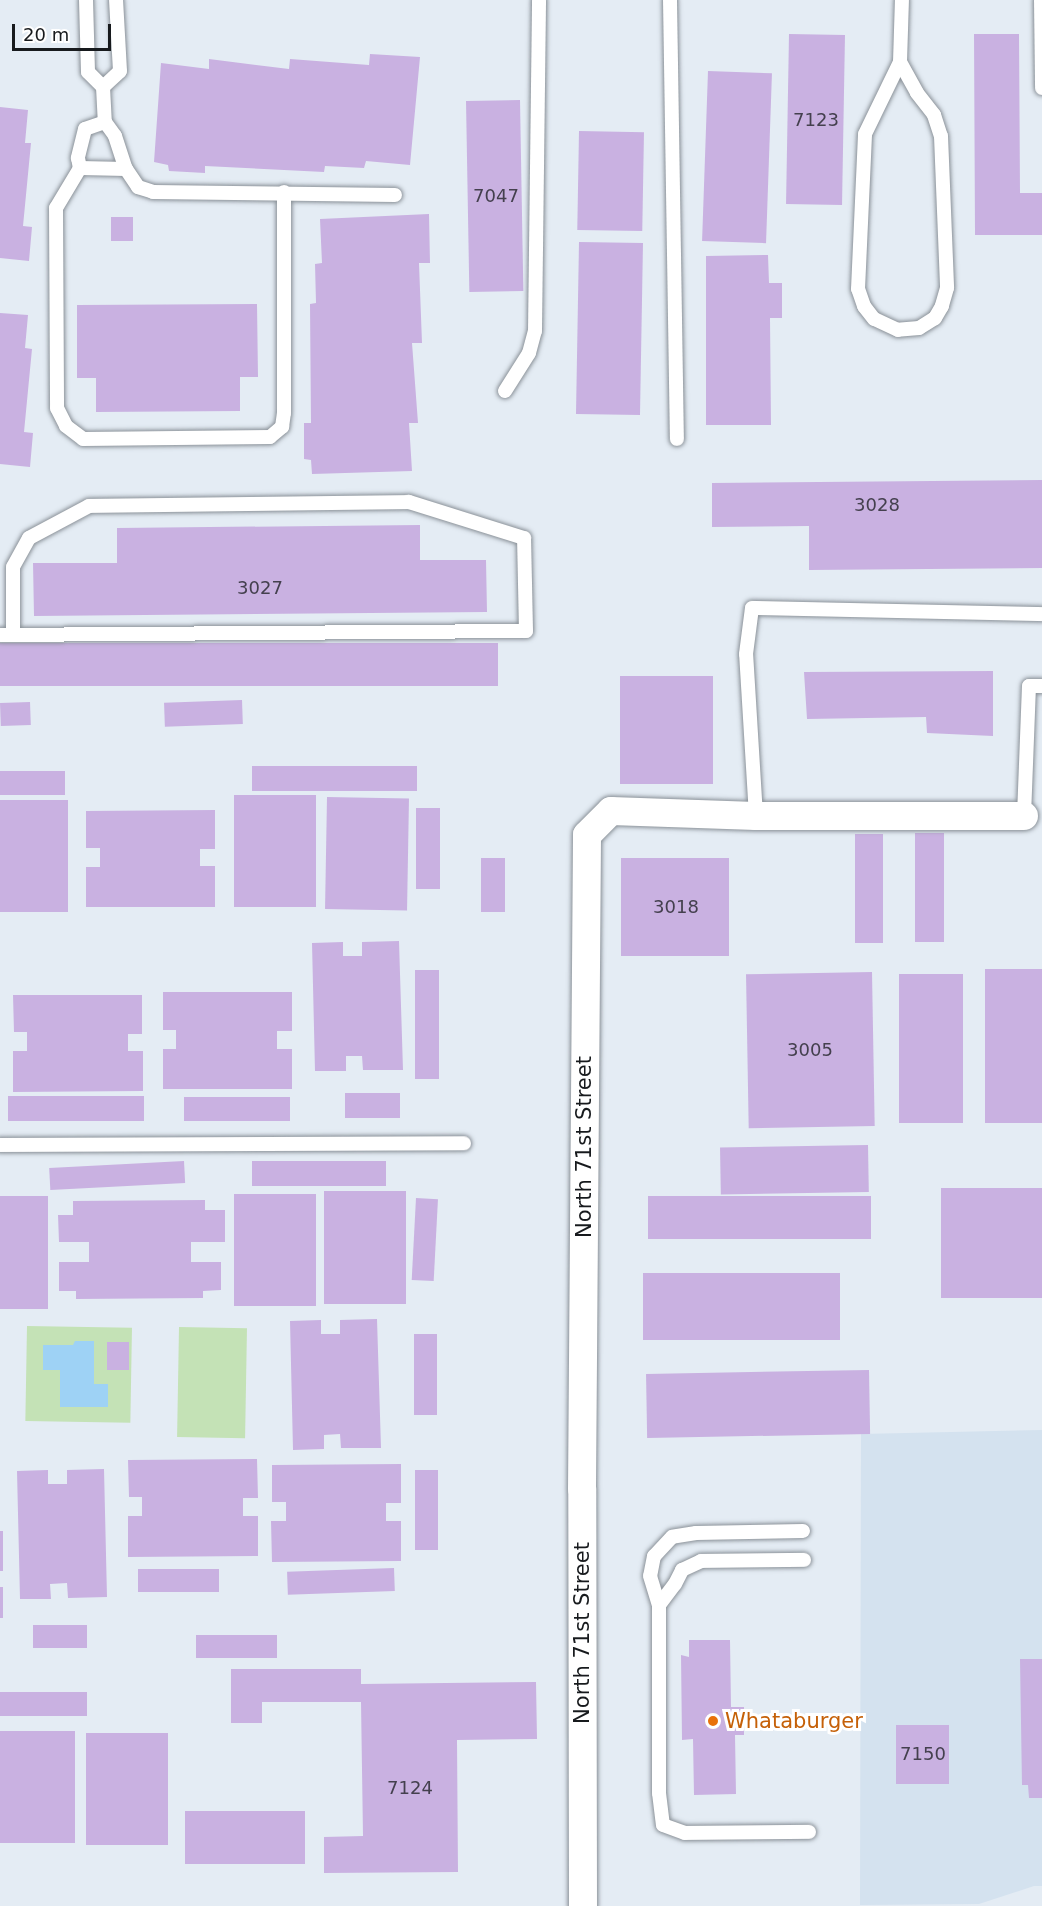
<!DOCTYPE html>
<style>
body{margin:0}
#map{position:relative;width:1042px;height:1906px;overflow:hidden;background:#e4ecf4;font-family:"DejaVu Sans",sans-serif}
div>[style]{position:absolute}
.built>*{inset:0;background:#d4e2ef}
.green>*{inset:0;background:#c4e2b6;transform-origin:0 0}
.water>*{inset:0;background:#9ed2f5}
.building>*{inset:0;background:#c9b1e1;transform-origin:0 0}
.roads{filter:drop-shadow(0 0 2px #8a9198) drop-shadow(0 0 2px #8a9198)}
.lane>*{height:14px;margin:-7px;padding:0 7px;transform-origin:7px;border-radius:7px;background:#fff}
.street>*{height:28px;margin:-14px;padding:0 14px;transform-origin:14px;border-radius:14px;background:#fff}
.dots>*{width:16px;height:16px;translate:-50% -50%;box-sizing:border-box;border:3px solid #fff;border-radius:50%}
span{translate:-50% -50%;white-space:nowrap;text-align:center;line-height:1.15;-webkit-text-stroke:6px #fff;paint-order:stroke}
.number-label{font-size:18px;color:#44404e}
.number-label span{-webkit-text-stroke-width:0}
.street-label{font-size:21px;color:#171a1d}
.food-label{font-size:21px;color:#c56008}
.left{translate:0 -50%;text-align:left}
.scale{position:absolute;left:12px;top:24px;width:99px;height:27px;box-sizing:border-box;border:3px solid #171a1d;border-top:0;padding-left:8px;font-size:18px;line-height:21px;white-space:nowrap;color:#171a1d;-webkit-text-stroke:4px #fff;paint-order:stroke}
</style>
<div id="map">
<div class="built">
<i style="clip-path:polygon(1042px 1430px,1042px 1886px,1034px 1886px,979px 1904px,860px 1905px,861px 1434px)"></i>
</div>
<div class="green">
<i style="left:27px;top:1326px;width:105px;height:95px;rotate:1deg"></i>
<i style="left:179px;top:1327px;width:68px;height:110px;rotate:1deg"></i>
</div>
<div class="water">
<i style="clip-path:polygon(75px 1341px,94px 1341px,94px 1384px,108px 1384px,108px 1407px,60px 1407px,60px 1370px,43px 1370px,43px 1345px,73px 1345px)"></i>
</div>
<div class="building">
<i style="left:789px;top:34px;width:56px;height:170px;rotate:1deg"></i>
<i style="clip-path:polygon(974px 34px,1019px 34px,1020px 193px,1042px 193px,1042px 235px,975px 235px)"></i>
<i style="clip-path:polygon(370px 54px,420px 57px,410px 165px,366px 161px,364px 168px,325px 166px,324px 172px,205px 166px,205px 173px,169px 171px,168px 165px,154px 162px,161px 63px,209px 69px,209px 59px,289px 69px,290px 59px,369px 65px)"></i>
<i style="left:708px;top:71px;width:64px;height:170px;rotate:2deg"></i>
<i style="left:520px;top:100px;width:191px;height:54px;rotate:89deg"></i>
<i style="clip-path:polygon(0 107px,28px 110px,25px 143px,31px 143px,23px 226px,32px 227px,29px 261px,0 258px)"></i>
<i style="left:579px;top:131px;width:65px;height:99px;rotate:1deg"></i>
<i style="clip-path:polygon(429px 214px,430px 263px,419px 263px,422px 343px,412px 343px,418px 423px,409px 423px,412px 471px,312px 474px,311px 460px,304px 459px,304px 423px,311px 423px,310px 304px,316px 303px,315px 264px,322px 263px,320px 219px)"></i>
<i style="left:111px;top:217px;width:22px;height:24px"></i>
<i style="left:579px;top:242px;width:64px;height:172px;rotate:1deg"></i>
<i style="clip-path:polygon(768px 255px,769px 283px,782px 283px,782px 318px,770px 318px,771px 425px,706px 425px,706px 256px)"></i>
<i style="clip-path:polygon(257px 304px,258px 377px,240px 377px,240px 411px,96px 412px,96px 378px,77px 378px,77px 305px)"></i>
<i style="clip-path:polygon(0 313px,28px 315px,25px 348px,32px 349px,24px 432px,33px 433px,30px 467px,0 464px)"></i>
<i style="clip-path:polygon(1042px 480px,1042px 568px,809px 570px,809px 526px,712px 527px,712px 483px)"></i>
<i style="clip-path:polygon(420px 525px,420px 560px,486px 560px,487px 612px,34px 616px,33px 563px,117px 563px,117px 528px)"></i>
<i style="left:498px;top:643px;width:43px;height:498px;rotate:90deg"></i>
<i style="clip-path:polygon(993px 671px,993px 736px,927px 733px,926px 717px,807px 719px,804px 672px)"></i>
<i style="left:620px;top:676px;width:93px;height:108px"></i>
<i style="left:242px;top:700px;width:24px;height:78px;rotate:88deg"></i>
<i style="left:30px;top:702px;width:23px;height:30px;rotate:88deg"></i>
<i style="left:252px;top:766px;width:165px;height:25px"></i>
<i style="left:0;top:771px;width:65px;height:24px"></i>
<i style="left:234px;top:795px;width:82px;height:112px"></i>
<i style="left:327px;top:797px;width:82px;height:112px;rotate:1deg"></i>
<i style="left:0;top:800px;width:68px;height:112px"></i>
<i style="left:416px;top:808px;width:24px;height:81px"></i>
<i style="clip-path:polygon(215px 810px,215px 849px,200px 849px,200px 866px,215px 866px,215px 907px,86px 907px,86px 867px,100px 867px,100px 848px,86px 848px,86px 811px)"></i>
<i style="left:915px;top:833px;width:29px;height:109px"></i>
<i style="left:855px;top:834px;width:28px;height:109px"></i>
<i style="left:481px;top:858px;width:24px;height:54px"></i>
<i style="left:621px;top:858px;width:108px;height:98px"></i>
<i style="clip-path:polygon(399px 941px,403px 1070px,363px 1070px,362px 1056px,346px 1056px,346px 1071px,315px 1071px,312px 943px,343px 942px,343px 956px,362px 956px,362px 942px)"></i>
<i style="left:1042px;top:969px;width:154px;height:57px;rotate:90deg"></i>
<i style="left:439px;top:970px;width:109px;height:24px;rotate:90deg"></i>
<i style="left:872px;top:972px;width:154px;height:126px;rotate:89deg"></i>
<i style="left:899px;top:974px;width:64px;height:149px"></i>
<i style="clip-path:polygon(163px 992px,292px 992px,292px 1031px,277px 1031px,277px 1049px,292px 1049px,292px 1089px,163px 1089px,163px 1049px,176px 1049px,176px 1030px,163px 1030px)"></i>
<i style="clip-path:polygon(13px 995px,142px 995px,142px 1034px,128px 1034px,128px 1051px,143px 1051px,143px 1091px,13px 1092px,13px 1051px,27px 1051px,27px 1032px,14px 1032px)"></i>
<i style="left:400px;top:1093px;width:25px;height:55px;rotate:90deg"></i>
<i style="left:144px;top:1096px;width:25px;height:136px;rotate:90deg"></i>
<i style="left:184px;top:1097px;width:106px;height:24px"></i>
<i style="left:868px;top:1145px;width:47px;height:148px;rotate:89deg"></i>
<i style="left:184px;top:1161px;width:22px;height:135px;rotate:87deg"></i>
<i style="left:252px;top:1161px;width:134px;height:25px"></i>
<i style="left:1042px;top:1188px;width:110px;height:101px;rotate:90deg"></i>
<i style="left:324px;top:1191px;width:82px;height:113px"></i>
<i style="left:234px;top:1194px;width:82px;height:112px"></i>
<i style="left:0;top:1196px;width:48px;height:113px"></i>
<i style="left:871px;top:1196px;width:43px;height:223px;rotate:90deg"></i>
<i style="left:416px;top:1198px;width:22px;height:82px;rotate:3deg"></i>
<i style="clip-path:polygon(205px 1200px,205px 1210px,225px 1210px,225px 1242px,191px 1242px,191px 1262px,221px 1262px,221px 1290px,203px 1291px,203px 1298px,76px 1299px,76px 1291px,59px 1291px,59px 1262px,89px 1262px,89px 1242px,59px 1242px,58px 1215px,73px 1215px,73px 1201px)"></i>
<i style="left:840px;top:1273px;width:67px;height:197px;rotate:90deg"></i>
<i style="clip-path:polygon(377px 1319px,381px 1448px,341px 1448px,340px 1434px,324px 1435px,324px 1449px,293px 1450px,290px 1321px,321px 1320px,321px 1334px,340px 1334px,340px 1320px)"></i>
<i style="left:414px;top:1334px;width:23px;height:81px"></i>
<i style="left:107px;top:1342px;width:22px;height:28px"></i>
<i style="left:869px;top:1370px;width:64px;height:223px;rotate:89deg"></i>
<i style="clip-path:polygon(257px 1459px,258px 1498px,243px 1498px,243px 1516px,258px 1516px,258px 1556px,128px 1557px,128px 1516px,142px 1516px,142px 1497px,129px 1497px,128px 1460px)"></i>
<i style="clip-path:polygon(401px 1464px,401px 1503px,386px 1503px,386px 1521px,401px 1521px,401px 1561px,272px 1562px,271px 1521px,286px 1521px,286px 1502px,272px 1502px,272px 1465px)"></i>
<i style="clip-path:polygon(104px 1469px,107px 1597px,68px 1598px,67px 1583px,50px 1584px,51px 1599px,20px 1599px,17px 1471px,48px 1470px,48px 1484px,67px 1484px,67px 1470px)"></i>
<i style="left:415px;top:1470px;width:23px;height:80px"></i>
<i style="left:0;top:1531px;width:3px;height:40px"></i>
<i style="left:394px;top:1568px;width:23px;height:107px;rotate:88deg"></i>
<i style="left:219px;top:1569px;width:23px;height:81px;rotate:90deg"></i>
<i style="left:0;top:1587px;width:3px;height:31px"></i>
<i style="left:33px;top:1625px;width:54px;height:23px"></i>
<i style="left:277px;top:1635px;width:23px;height:81px;rotate:90deg"></i>
<i style="clip-path:polygon(689px 1640px,730px 1640px,731px 1707px,744px 1707px,744px 1735px,735px 1735px,736px 1794px,694px 1795px,693px 1739px,682px 1740px,681px 1655px,689px 1657px)"></i>
<i style="clip-path:polygon(1020px 1659px,1042px 1659px,1042px 1798px,1029px 1798px,1028px 1785px,1022px 1785px)"></i>
<i style="clip-path:polygon(231px 1669px,361px 1669px,361px 1684px,536px 1682px,537px 1739px,457px 1740px,458px 1872px,324px 1873px,324px 1837px,363px 1836px,361px 1702px,262px 1702px,262px 1723px,231px 1723px)"></i>
<i style="left:0;top:1692px;width:87px;height:24px"></i>
<i style="left:896px;top:1725px;width:53px;height:59px"></i>
<i style="left:0;top:1731px;width:75px;height:112px"></i>
<i style="left:86px;top:1733px;width:82px;height:112px"></i>
<i style="left:185px;top:1811px;width:120px;height:53px"></i>
</div>
<div class="roads">
<div class="lane">
<i style="left:86px;top:0;width:72px;rotate:88.4deg"></i>
<i style="left:88px;top:72px;width:21px;rotate:45deg"></i>
<i style="left:103px;top:87px;width:35px;rotate:87deg"></i>
<i style="left:105px;top:122px;width:21px;rotate:161deg"></i>
<i style="left:85px;top:129px;width:30px;rotate:104deg"></i>
<i style="left:78px;top:158px;width:10px;rotate:79deg"></i>
<i style="left:80px;top:168px;width:47px;rotate:121deg"></i>
<i style="left:56px;top:208px;width:200px;rotate:89.7deg"></i>
<i style="left:57px;top:408px;width:20px;rotate:63deg"></i>
<i style="left:66px;top:426px;width:21px;rotate:37deg"></i>
<i style="left:83px;top:439px;width:187px;rotate:-0.6deg"></i>
<i style="left:270px;top:437px;width:16px;rotate:-40deg"></i>
<i style="left:282px;top:427px;width:14px;rotate:-82deg"></i>
<i style="left:284px;top:413px;width:221px;rotate:-90deg"></i>
<i style="left:670px;top:0;width:439px;rotate:89.1deg"></i>
<i style="left:1041px;top:0;width:88px;rotate:89.3deg"></i>
<i style="left:900px;top:62px;width:35px;rotate:61deg"></i>
<i style="left:917px;top:93px;width:28px;rotate:52deg"></i>
<i style="left:934px;top:115px;width:22px;rotate:72deg"></i>
<i style="left:941px;top:136px;width:152px;rotate:87.7deg"></i>
<i style="left:947px;top:288px;width:19px;rotate:106deg"></i>
<i style="left:942px;top:306px;width:14px;rotate:120deg"></i>
<i style="left:935px;top:318px;width:19px;rotate:148deg"></i>
<i style="left:919px;top:328px;width:21px;rotate:175deg"></i>
<i style="left:898px;top:330px;width:26px;rotate:-155deg"></i>
<i style="left:874px;top:319px;width:16px;rotate:-128deg"></i>
<i style="left:864px;top:306px;width:18px;rotate:-109deg"></i>
<i style="left:858px;top:289px;width:155px;rotate:-87.4deg"></i>
<i style="left:865px;top:134px;width:80px;rotate:-64.1deg"></i>
<i style="left:900px;top:62px;width:62px;rotate:-88.2deg"></i>
<i style="left:103px;top:87px;width:23px;rotate:-43deg"></i>
<i style="left:120px;top:71px;width:71px;rotate:-93.2deg"></i>
<i style="left:105px;top:122px;width:17px;rotate:54deg"></i>
<i style="left:115px;top:136px;width:35px;rotate:72deg"></i>
<i style="left:126px;top:169px;width:22px;rotate:56deg"></i>
<i style="left:138px;top:187px;width:16px;rotate:18deg"></i>
<i style="left:153px;top:192px;width:242px;rotate:0.7deg"></i>
<i style="left:80px;top:168px;width:46px;rotate:1.2deg"></i>
<i style="left:505px;top:391px;width:45px;rotate:-57.7deg"></i>
<i style="left:529px;top:353px;width:23px;rotate:-75deg"></i>
<i style="left:535px;top:331px;width:331px;rotate:-89.3deg"></i>
<i style="left:0;top:635px;width:526px;rotate:-0.44deg"></i>
<i style="left:526px;top:631px;width:93px;rotate:-91.2deg"></i>
<i style="left:524px;top:538px;width:121px;rotate:-162.6deg"></i>
<i style="left:409px;top:502px;width:320px;rotate:179.3deg"></i>
<i style="left:89px;top:506px;width:68px;rotate:151.9deg"></i>
<i style="left:29px;top:538px;width:33px;rotate:119deg"></i>
<i style="left:13px;top:567px;width:68px;rotate:90deg"></i>
<i style="left:756px;top:816px;width:162px;rotate:-93.5deg"></i>
<i style="left:746px;top:654px;width:46px;rotate:-82.6deg"></i>
<i style="left:752px;top:608px;width:290px;rotate:1.2deg"></i>
<i style="left:1024px;top:816px;width:130px;rotate:-87.8deg"></i>
<i style="left:1029px;top:686px;width:13px"></i>
<i style="left:0;top:1145px;width:464px;rotate:-0.2deg"></i>
<i style="left:803px;top:1531px;width:107px;rotate:178.9deg"></i>
<i style="left:696px;top:1533px;width:24px;rotate:171deg"></i>
<i style="left:672px;top:1537px;width:26px;rotate:133deg"></i>
<i style="left:654px;top:1556px;width:20px;rotate:101deg"></i>
<i style="left:650px;top:1576px;width:30px;rotate:73deg"></i>
<i style="left:659px;top:1605px;width:188px;rotate:90deg"></i>
<i style="left:659px;top:1793px;width:32px;rotate:83deg"></i>
<i style="left:663px;top:1825px;width:23px;rotate:20deg"></i>
<i style="left:685px;top:1833px;width:124px;rotate:-0.5deg"></i>
<i style="left:659px;top:1605px;width:26px;rotate:-53deg"></i>
<i style="left:675px;top:1584px;width:16px;rotate:-63deg"></i>
<i style="left:682px;top:1570px;width:21px;rotate:-25deg"></i>
<i style="left:701px;top:1561px;width:103px;rotate:-0.6deg"></i>
</div>
<div class="street">
<i style="left:583px;top:1906px;width:417px;rotate:-90.1deg"></i>
<i style="left:582px;top:1489px;width:654px;rotate:-89.56deg"></i>
<i style="left:587px;top:835px;width:34px;rotate:-45deg"></i>
<i style="left:611px;top:811px;width:145px;rotate:2deg"></i>
<i style="left:756px;top:816px;width:268px"></i>
</div>
</div>
<div class="dots">
<i style="left:713px;top:1721px;background:#e8710a"></i>
</div>
<div class="number-label">
<span style="left:816px;top:120px">7123</span>
<span style="left:496px;top:196px">7047</span>
<span style="left:877px;top:505px">3028</span>
<span style="left:260px;top:588px">3027</span>
<span style="left:676px;top:907px">3018</span>
<span style="left:810px;top:1050px">3005</span>
<span style="left:923px;top:1754px">7150</span>
<span style="left:410px;top:1788px">7124</span>
</div>
<div class="street-label">
<span style="left:584px;top:1147px;rotate:-90deg">North 71st Street</span>
<span style="left:582px;top:1633px;rotate:-90deg">North 71st Street</span>
</div>
<div class="food-label">
<span class="left" style="left:725px;top:1721px">Whataburger</span>
</div>
<div class="scale">20 m</div>
</div>
